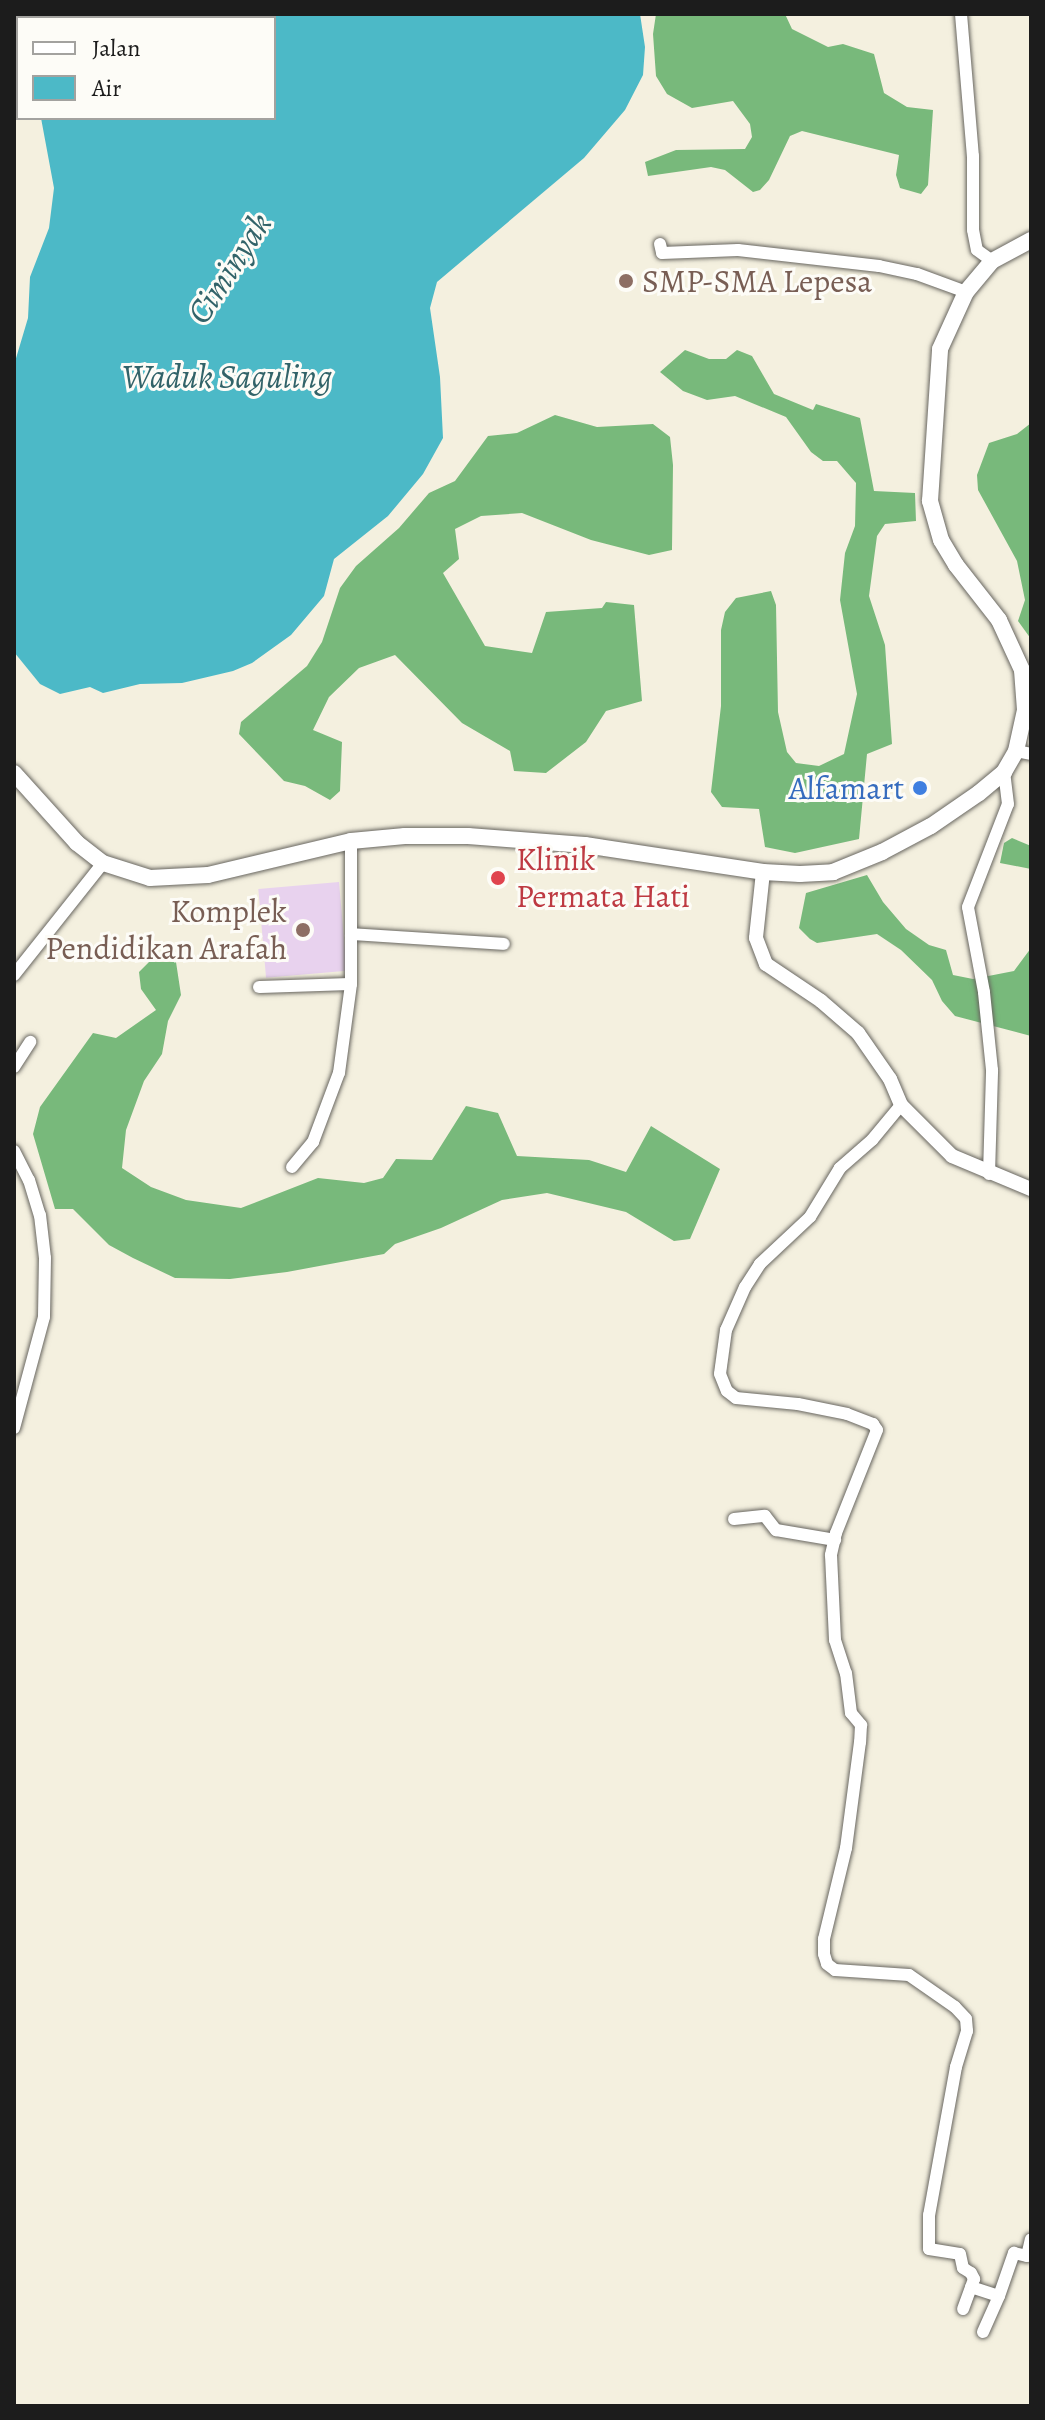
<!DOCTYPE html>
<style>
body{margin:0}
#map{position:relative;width:1045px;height:2420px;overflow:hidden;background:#f4f0df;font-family:Alegreya,serif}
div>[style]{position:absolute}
.built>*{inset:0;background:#e8d2ee;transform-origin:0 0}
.forest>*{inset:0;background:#78b97b}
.water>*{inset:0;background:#4cb9c7}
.roads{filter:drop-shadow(0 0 2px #686660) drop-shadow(0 0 2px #686660)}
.minor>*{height:12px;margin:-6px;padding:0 6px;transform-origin:6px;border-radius:6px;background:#fff}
.tertiary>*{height:14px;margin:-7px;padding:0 7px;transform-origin:7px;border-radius:7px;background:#fff}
.secondary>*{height:16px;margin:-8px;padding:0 8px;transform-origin:8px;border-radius:8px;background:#fff}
.dots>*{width:22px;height:22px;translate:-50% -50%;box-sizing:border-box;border:4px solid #fdfcf7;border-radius:50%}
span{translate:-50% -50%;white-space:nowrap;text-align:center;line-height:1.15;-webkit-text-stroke:6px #fdfcf7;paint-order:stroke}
.education-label{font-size:32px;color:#785e54}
.left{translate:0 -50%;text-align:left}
.right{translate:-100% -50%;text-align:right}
.shop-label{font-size:32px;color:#366cbe}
.health-label{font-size:32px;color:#be3a42}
.water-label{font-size:34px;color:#326369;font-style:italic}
.frame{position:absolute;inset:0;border:16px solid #1c1c1c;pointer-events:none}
.legend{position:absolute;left:16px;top:16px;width:260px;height:104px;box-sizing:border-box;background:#fdfcf7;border:2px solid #a3a29f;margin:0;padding:10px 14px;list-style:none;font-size:24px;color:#1c1c1c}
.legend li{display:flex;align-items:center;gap:16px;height:40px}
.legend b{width:40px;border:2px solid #a3a29f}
</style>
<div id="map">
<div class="built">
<i style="left:339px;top:882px;width:89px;height:81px;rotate:85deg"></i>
</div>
<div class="forest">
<i style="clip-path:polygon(656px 14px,785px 14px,792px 29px,828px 47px,843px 44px,874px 54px,884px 93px,907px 107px,933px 110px,928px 185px,921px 194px,900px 188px,896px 175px,899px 155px,802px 131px,790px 136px,769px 180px,760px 190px,753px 192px,725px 170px,711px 167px,648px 176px,645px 162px,676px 150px,745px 149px,752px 137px,750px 124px,733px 101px,692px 108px,667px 94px,656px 76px,653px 34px)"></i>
<i style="clip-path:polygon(685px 350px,709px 359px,726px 359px,737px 350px,752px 356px,774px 394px,813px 410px,816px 404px,860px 418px,874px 491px,915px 493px,916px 521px,885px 524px,877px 536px,869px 596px,885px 645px,892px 744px,867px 754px,859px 839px,795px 853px,765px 847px,759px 809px,722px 807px,711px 792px,721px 706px,721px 630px,725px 612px,736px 598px,771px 591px,776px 605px,778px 712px,787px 752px,796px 763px,819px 766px,844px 754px,857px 694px,840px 600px,845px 553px,855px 526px,856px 483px,837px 461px,823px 461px,811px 452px,786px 417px,735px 396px,707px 400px,683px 391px,660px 372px)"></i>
<i style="clip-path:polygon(555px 415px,597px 427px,653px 424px,670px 437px,673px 465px,672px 550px,649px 555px,591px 540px,522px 513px,481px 516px,455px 529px,459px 559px,443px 573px,485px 646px,532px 653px,546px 612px,602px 608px,606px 602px,634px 605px,642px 701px,606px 711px,586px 742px,546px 773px,514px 771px,510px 751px,462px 723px,395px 655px,359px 668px,329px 697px,313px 730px,342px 742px,340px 791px,330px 800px,305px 786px,284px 781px,239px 734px,241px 722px,307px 666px,322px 642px,340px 588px,356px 566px,399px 528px,429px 493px,455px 481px,488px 436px,517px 433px)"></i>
<i style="clip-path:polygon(1031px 423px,1031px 639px,1018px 621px,1025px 600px,1017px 561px,978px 490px,977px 475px,989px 443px,1017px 434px)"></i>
<i style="clip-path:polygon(1012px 838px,1031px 846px,1031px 869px,1000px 863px,1004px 843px)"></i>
<i style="clip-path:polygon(867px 875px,883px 902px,906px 929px,929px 945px,946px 950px,953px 975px,973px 979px,1014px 971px,1031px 948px,1031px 1036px,955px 1016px,942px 1001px,932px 980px,901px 950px,877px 934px,817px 943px,810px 939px,799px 928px,806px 893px)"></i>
<i style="clip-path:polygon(149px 962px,176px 962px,181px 995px,168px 1021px,162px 1054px,144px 1081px,126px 1130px,122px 1168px,151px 1187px,186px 1200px,241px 1208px,318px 1178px,364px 1183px,383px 1178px,396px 1159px,432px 1160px,466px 1106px,498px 1113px,517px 1156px,589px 1160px,626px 1172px,651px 1126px,720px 1169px,690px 1239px,674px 1241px,626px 1212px,547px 1193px,502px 1200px,441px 1228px,395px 1244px,384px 1254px,287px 1272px,230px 1279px,175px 1278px,133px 1258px,109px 1245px,73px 1209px,55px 1209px,33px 1134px,40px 1107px,93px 1033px,116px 1038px,156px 1010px,141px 989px,139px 972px)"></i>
</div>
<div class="water">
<i style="clip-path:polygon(28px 14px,640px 14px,645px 47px,643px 75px,625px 110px,584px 158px,437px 282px,430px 308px,440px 377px,443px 438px,423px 474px,388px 516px,334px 559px,324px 596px,291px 635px,252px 663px,233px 671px,182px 683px,140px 684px,103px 693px,90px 687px,60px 694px,40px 684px,14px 652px,14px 365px,28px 318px,30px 277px,49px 228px,54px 188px,41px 118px,274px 118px,274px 18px,24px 18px)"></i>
</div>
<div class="roads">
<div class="minor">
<i style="left:961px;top:14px;width:143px;rotate:85.2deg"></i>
<i style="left:973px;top:156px;width:74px;rotate:90deg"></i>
<i style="left:973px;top:230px;width:20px;rotate:79deg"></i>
<i style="left:977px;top:250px;width:19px;rotate:36deg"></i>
<i style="left:660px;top:244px;width:9px;rotate:77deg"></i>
<i style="left:662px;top:253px;width:76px;rotate:-2.3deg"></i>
<i style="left:738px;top:250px;width:142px;rotate:6.5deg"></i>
<i style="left:879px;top:266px;width:39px;rotate:12deg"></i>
<i style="left:917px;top:274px;width:52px;rotate:20.2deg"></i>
<i style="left:1016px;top:751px;width:15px;rotate:11deg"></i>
<i style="left:351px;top:934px;width:153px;rotate:3.7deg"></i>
<i style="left:14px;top:975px;width:143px;rotate:-51.5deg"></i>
<i style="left:259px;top:987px;width:92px;rotate:-1.9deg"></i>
<i style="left:351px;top:984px;width:143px;rotate:-90deg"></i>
<i style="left:14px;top:1067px;width:30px;rotate:-57deg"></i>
<i style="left:901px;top:1105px;width:45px;rotate:129.6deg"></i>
<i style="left:872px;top:1140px;width:43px;rotate:138.8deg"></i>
<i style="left:840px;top:1168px;width:57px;rotate:121.5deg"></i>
<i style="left:810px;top:1217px;width:69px;rotate:136.8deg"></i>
<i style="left:760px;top:1264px;width:27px;rotate:123deg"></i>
<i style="left:745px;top:1287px;width:47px;rotate:113.8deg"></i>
<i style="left:726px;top:1330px;width:44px;rotate:97.8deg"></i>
<i style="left:720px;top:1374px;width:18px;rotate:68deg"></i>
<i style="left:727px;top:1391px;width:11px;rotate:38deg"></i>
<i style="left:736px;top:1398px;width:62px;rotate:5.5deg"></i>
<i style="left:798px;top:1404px;width:50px;rotate:11.5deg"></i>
<i style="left:847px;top:1414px;width:28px;rotate:21deg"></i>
<i style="left:873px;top:1424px;width:7px;rotate:56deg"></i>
<i style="left:877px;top:1430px;width:111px;rotate:111.7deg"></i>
<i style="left:836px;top:1533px;width:23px;rotate:103deg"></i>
<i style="left:831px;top:1555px;width:85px;rotate:87.3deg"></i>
<i style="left:835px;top:1640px;width:35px;rotate:72deg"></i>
<i style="left:846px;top:1673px;width:40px;rotate:82.9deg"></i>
<i style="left:851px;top:1713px;width:16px;rotate:50deg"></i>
<i style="left:861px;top:1725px;width:17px;rotate:93deg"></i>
<i style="left:860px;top:1742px;width:107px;rotate:97.5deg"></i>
<i style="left:846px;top:1848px;width:94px;rotate:103.6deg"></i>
<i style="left:824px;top:1939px;width:15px;rotate:90deg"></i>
<i style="left:824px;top:1954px;width:10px;rotate:73deg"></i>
<i style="left:827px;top:1964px;width:10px;rotate:37deg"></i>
<i style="left:835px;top:1970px;width:74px;rotate:3.9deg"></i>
<i style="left:909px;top:1975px;width:56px;rotate:34.8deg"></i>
<i style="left:955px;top:2007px;width:16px;rotate:47deg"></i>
<i style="left:966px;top:2019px;width:12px;rotate:85deg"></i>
<i style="left:967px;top:2031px;width:38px;rotate:107deg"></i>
<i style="left:956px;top:2067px;width:150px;rotate:100.3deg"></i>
<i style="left:929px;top:2215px;width:34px;rotate:90deg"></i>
<i style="left:929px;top:2249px;width:31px;rotate:9deg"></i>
<i style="left:960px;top:2254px;width:14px;rotate:78deg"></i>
<i style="left:963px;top:2268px;width:9px;rotate:32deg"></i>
<i style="left:971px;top:2273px;width:7px;rotate:63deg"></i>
<i style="left:974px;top:2279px;width:32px;rotate:110deg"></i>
<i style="left:14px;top:1151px;width:33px;rotate:63deg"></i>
<i style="left:29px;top:1180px;width:37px;rotate:73deg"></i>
<i style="left:40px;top:1215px;width:43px;rotate:83.4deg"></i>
<i style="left:45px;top:1258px;width:59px;rotate:91deg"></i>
<i style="left:44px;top:1317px;width:115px;rotate:105.1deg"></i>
<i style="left:292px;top:1167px;width:33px;rotate:-50deg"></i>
<i style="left:313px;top:1142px;width:74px;rotate:-69.4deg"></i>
<i style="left:339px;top:1073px;width:90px;rotate:-82.3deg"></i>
<i style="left:989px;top:1174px;width:104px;rotate:-88.3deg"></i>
<i style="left:992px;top:1070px;width:78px;rotate:-95.9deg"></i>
<i style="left:984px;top:992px;width:86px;rotate:-100.7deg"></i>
<i style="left:968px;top:907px;width:110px;rotate:-68.8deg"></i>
<i style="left:1008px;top:804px;width:32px;rotate:-97deg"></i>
<i style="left:734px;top:1519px;width:31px;rotate:-6deg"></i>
<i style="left:765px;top:1516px;width:18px;rotate:52deg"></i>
<i style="left:776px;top:1530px;width:60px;rotate:9.6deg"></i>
<i style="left:971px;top:2287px;width:29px;rotate:18deg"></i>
<i style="left:999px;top:2296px;width:46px;rotate:-70.8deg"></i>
<i style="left:1014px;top:2253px;width:13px;rotate:13deg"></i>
<i style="left:1027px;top:2256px;width:17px;rotate:-77deg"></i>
<i style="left:983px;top:2332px;width:39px;rotate:-66deg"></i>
</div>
<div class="tertiary">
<i style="left:763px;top:872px;width:66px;rotate:96.1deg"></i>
<i style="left:756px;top:938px;width:28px;rotate:69deg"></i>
<i style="left:766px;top:964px;width:66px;rotate:33.9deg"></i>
<i style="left:821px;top:1001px;width:49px;rotate:40.9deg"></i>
<i style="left:858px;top:1033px;width:56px;rotate:55.2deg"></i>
<i style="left:890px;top:1079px;width:28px;rotate:67deg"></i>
<i style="left:901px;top:1105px;width:72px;rotate:45deg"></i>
<i style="left:952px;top:1156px;width:86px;rotate:22.7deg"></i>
</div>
<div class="secondary">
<i style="left:14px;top:773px;width:94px;rotate:48deg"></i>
<i style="left:77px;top:843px;width:33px;rotate:38deg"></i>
<i style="left:103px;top:863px;width:49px;rotate:17.7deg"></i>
<i style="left:150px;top:878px;width:58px;rotate:-3deg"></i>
<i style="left:208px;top:875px;width:147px;rotate:-13.4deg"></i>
<i style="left:351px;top:841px;width:54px;rotate:-5.3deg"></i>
<i style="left:405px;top:836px;width:63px"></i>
<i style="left:468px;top:836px;width:117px;rotate:4.4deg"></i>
<i style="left:585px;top:845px;width:180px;rotate:8.6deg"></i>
<i style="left:763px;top:872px;width:37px;rotate:3deg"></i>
<i style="left:800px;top:874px;width:33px;rotate:-3deg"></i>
<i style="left:833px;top:872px;width:53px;rotate:-22.2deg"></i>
<i style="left:882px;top:852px;width:55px;rotate:-28deg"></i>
<i style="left:931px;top:826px;width:58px;rotate:-34.5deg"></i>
<i style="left:979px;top:793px;width:33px;rotate:-40deg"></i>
<i style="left:1004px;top:772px;width:24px;rotate:-60deg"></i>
<i style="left:1016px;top:751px;width:42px;rotate:-77.6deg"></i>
<i style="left:1025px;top:710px;width:40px;rotate:-94.3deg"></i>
<i style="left:1022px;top:670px;width:55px;rotate:-114.7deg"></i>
<i style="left:999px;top:620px;width:70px;rotate:-128deg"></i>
<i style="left:956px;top:565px;width:29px;rotate:-121deg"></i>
<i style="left:941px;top:540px;width:41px;rotate:-105.8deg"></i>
<i style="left:930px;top:501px;width:152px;rotate:-86.2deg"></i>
<i style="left:940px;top:349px;width:63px;rotate:-65.5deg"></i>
<i style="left:966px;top:292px;width:40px;rotate:-50deg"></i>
<i style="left:992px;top:261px;width:44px;rotate:-28.3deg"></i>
</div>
</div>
<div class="dots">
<i style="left:626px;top:281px;background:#8d6e63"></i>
<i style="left:920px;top:788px;background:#3f7fe0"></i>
<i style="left:498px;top:878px;background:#e0444e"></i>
<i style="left:303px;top:930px;background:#8d6e63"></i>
</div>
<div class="education-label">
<span class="left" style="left:642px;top:281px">SMP-SMA Lepesa</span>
<span class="right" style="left:287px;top:930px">Komplek<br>Pendidikan Arafah</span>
</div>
<div class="shop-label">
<span class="right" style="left:904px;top:788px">Alfamart</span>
</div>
<div class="health-label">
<span class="left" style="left:516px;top:878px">Klinik<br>Permata Hati</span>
</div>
<div class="water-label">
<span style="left:229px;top:268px;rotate:-57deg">Ciminyak</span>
<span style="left:227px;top:377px">Waduk Saguling</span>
</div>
<div class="frame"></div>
<ul class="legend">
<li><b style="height:10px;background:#fff"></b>Jalan</li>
<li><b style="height:22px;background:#4cb9c7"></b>Air</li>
</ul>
</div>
